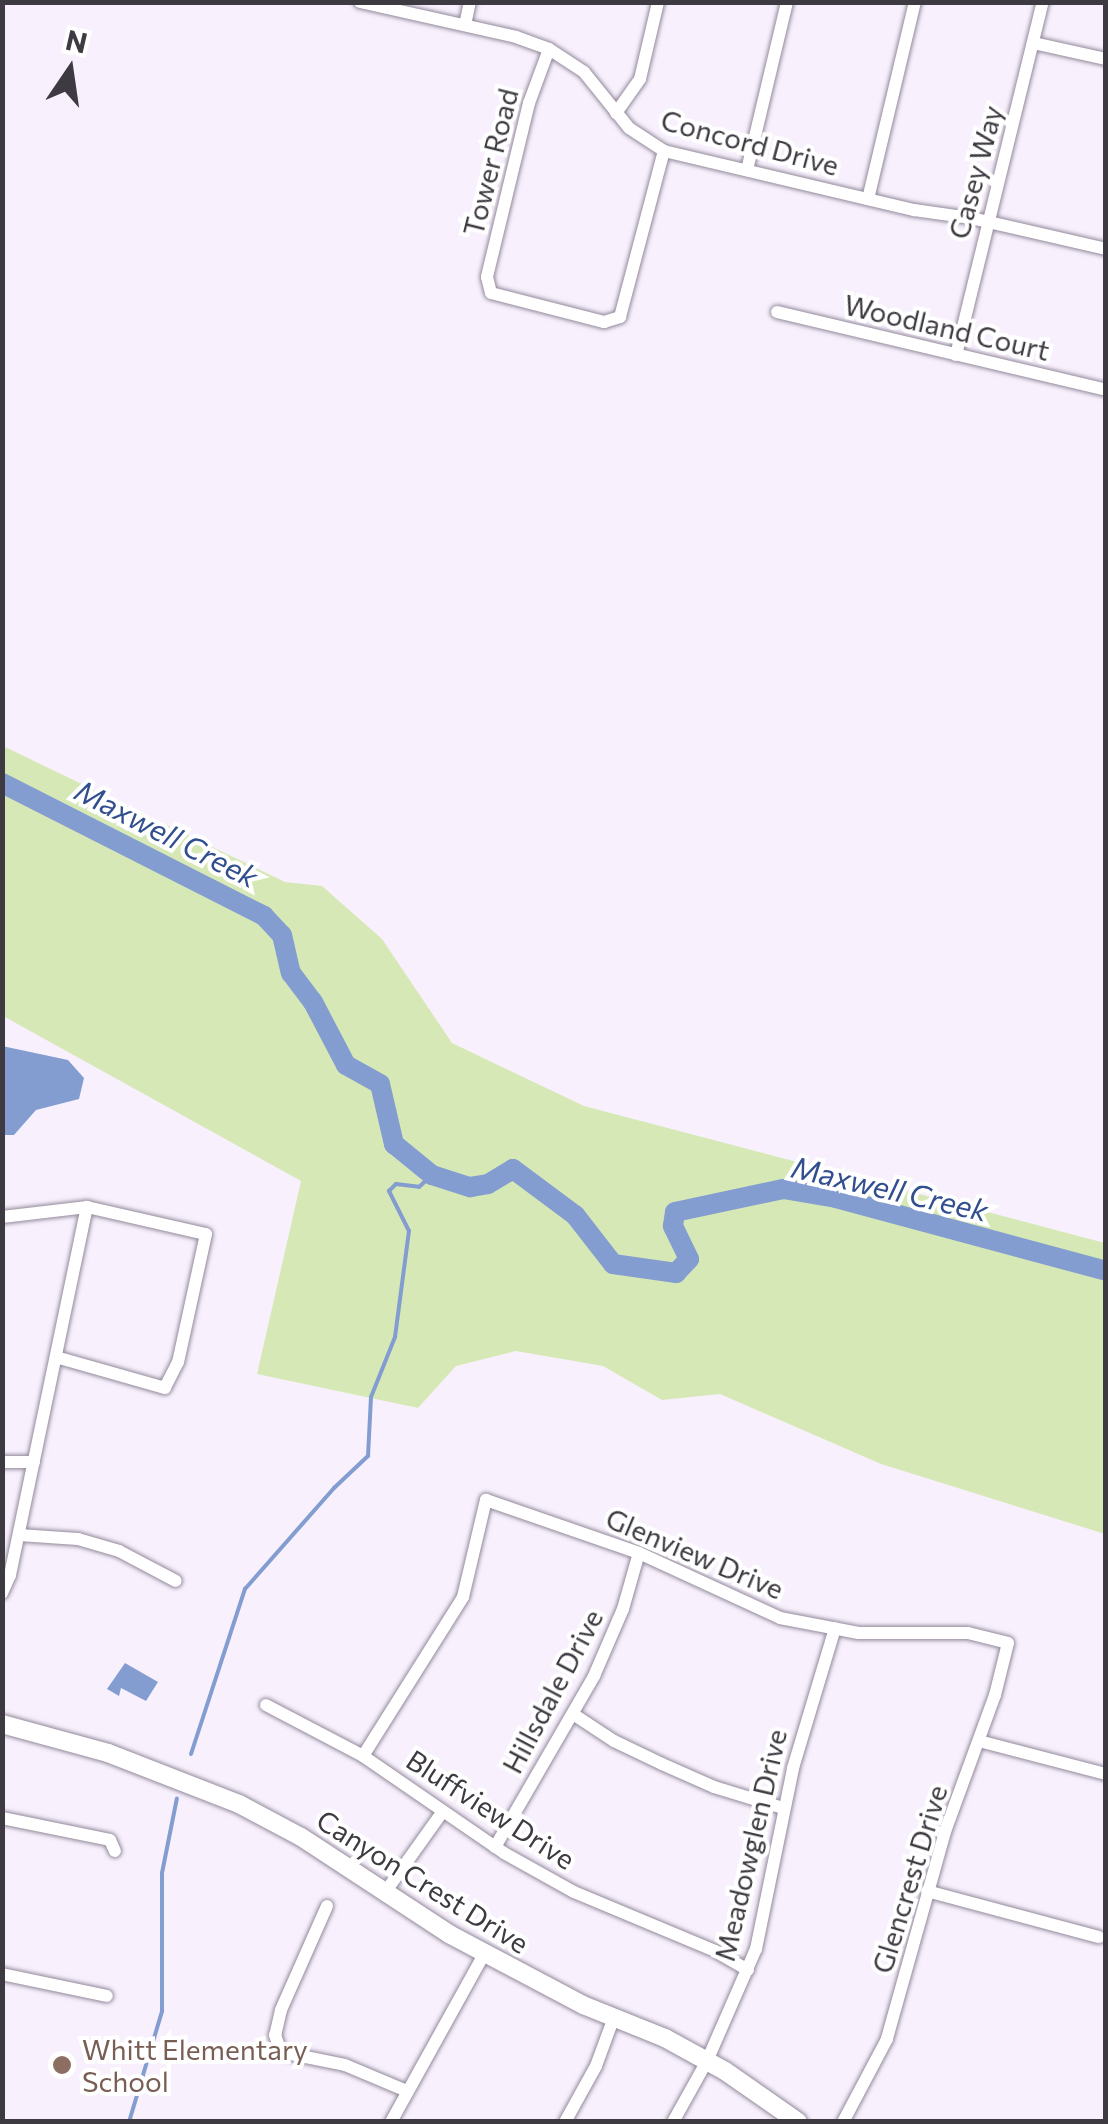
<!DOCTYPE html>
<style>
body{margin:0}
#map{position:relative;width:1108px;height:2124px;overflow:hidden;background:#f8f1fd;font-family:Commissioner,sans-serif}
div>[style]{position:absolute}
.green>*{inset:0;background:#d7e8b7}
.water>*{inset:0;background:#849dd1}
.stream>*{height:4px;margin:-2px;padding:0 2px;transform-origin:2px;border-radius:2px;background:#849dd1}
.river>*{height:20px;margin:-10px;padding:0 10px;transform-origin:10px;border-radius:10px;background:#849dd1}
.roads{filter:drop-shadow(0 0 2px #93899b) drop-shadow(0 0 2px #93899b)}
.street>*{height:12px;margin:-6px;padding:0 6px;transform-origin:6px;border-radius:6px;background:#fff}
.secondary>*{height:18px;margin:-9px;padding:0 9px;transform-origin:9px;border-radius:9px;background:#fff}
.dots>*{width:28px;height:28px;translate:-50% -50%;box-sizing:border-box;border:5px solid #fff;border-radius:50%}
span{translate:-50% -50%;white-space:nowrap;text-align:center;line-height:1.15;-webkit-text-stroke:8px #fff;paint-order:stroke}
.street-label{font-size:28px;color:#3e3a41}
.education-label{font-size:28px;color:#785e54}
.left{translate:0 -50%;text-align:left}
.water-label{font-size:30px;color:#314e8e;font-style:italic}
.frame{position:absolute;inset:0;border:5px solid #3e3a41;pointer-events:none}
.north{position:absolute;left:20px;top:20px;width:100px;height:100px;-webkit-text-stroke:8px #fff;paint-order:stroke;rotate:13deg;font-size:28px;font-weight:700;line-height:40px;text-align:center;color:#3e3a41}
.north::after{content:'';display:block;margin:auto;width:35px;height:45px;background:#3e3a41;clip-path:polygon(50% 0,100% 100%,50% 72%,0 100%)}
</style>
<div id="map">
<div class="green">
<i style="clip-path:polygon(3px 746px,285px 882px,322px 886px,382px 939px,452px 1043px,584px 1106px,1105px 1243px,1105px 1534px,881px 1464px,720px 1394px,662px 1400px,603px 1366px,516px 1351px,456px 1366px,418px 1408px,257px 1374px,301px 1181px,3px 1016px)"></i>
</div>
<div class="water">
<i style="clip-path:polygon(2px 1046px,68px 1060px,84px 1078px,79px 1099px,36px 1110px,14px 1135px,3px 1135px)"></i>
<i style="clip-path:polygon(125px 1663px,158px 1682px,146px 1701px,121px 1688px,119px 1696px,107px 1689px)"></i>
</div>
<div class="stream">
<i style="left:191px;top:1754px;width:174px;rotate:-71.9deg"></i>
<i style="left:245px;top:1589px;width:135px;rotate:-48.6deg"></i>
<i style="left:334px;top:1488px;width:47px;rotate:-43.3deg"></i>
<i style="left:368px;top:1456px;width:59px;rotate:-87.1deg"></i>
<i style="left:371px;top:1397px;width:65px;rotate:-68.2deg"></i>
<i style="left:395px;top:1337px;width:107px;rotate:-82.5deg"></i>
<i style="left:409px;top:1231px;width:45px;rotate:-116.6deg"></i>
<i style="left:389px;top:1191px;width:10px;rotate:-45deg"></i>
<i style="left:396px;top:1184px;width:23px;rotate:7deg"></i>
<i style="left:419px;top:1187px;width:18px;rotate:-43deg"></i>
<i style="left:129px;top:2122px;width:116px;rotate:-73.4deg"></i>
<i style="left:162px;top:2011px;width:138px;rotate:-90deg"></i>
<i style="left:162px;top:1873px;width:76px;rotate:-78.7deg"></i>
</div>
<div class="river">
<i style="left:2px;top:783px;width:294px;rotate:26.9deg"></i>
<i style="left:264px;top:916px;width:26px;rotate:47deg"></i>
<i style="left:282px;top:935px;width:39px;rotate:77deg"></i>
<i style="left:291px;top:973px;width:36px;rotate:53deg"></i>
<i style="left:313px;top:1002px;width:71px;rotate:62.4deg"></i>
<i style="left:346px;top:1065px;width:39px;rotate:29deg"></i>
<i style="left:380px;top:1084px;width:62px;rotate:76.9deg"></i>
<i style="left:394px;top:1144px;width:49px;rotate:39.2deg"></i>
<i style="left:432px;top:1175px;width:40px;rotate:18deg"></i>
<i style="left:470px;top:1187px;width:18px;rotate:-9deg"></i>
<i style="left:488px;top:1184px;width:29px;rotate:-31deg"></i>
<i style="left:513px;top:1169px;width:77px;rotate:36.6deg"></i>
<i style="left:575px;top:1215px;width:62px;rotate:52.2deg"></i>
<i style="left:613px;top:1264px;width:64px;rotate:8.1deg"></i>
<i style="left:676px;top:1273px;width:19px;rotate:-47deg"></i>
<i style="left:689px;top:1259px;width:37px;rotate:-116deg"></i>
<i style="left:673px;top:1226px;width:14px;rotate:-82deg"></i>
<i style="left:675px;top:1212px;width:110px;rotate:-12deg"></i>
<i style="left:783px;top:1189px;width:54px;rotate:9.6deg"></i>
<i style="left:836px;top:1198px;width:280px;rotate:15.1deg"></i>
</div>
<div class="roads">
<div class="street">
<i style="left:360px;top:2px;width:160px;rotate:12.6deg"></i>
<i style="left:516px;top:37px;width:35px;rotate:20deg"></i>
<i style="left:549px;top:49px;width:42px;rotate:33.3deg"></i>
<i style="left:584px;top:72px;width:72px;rotate:51.2deg"></i>
<i style="left:629px;top:128px;width:42px;rotate:33.3deg"></i>
<i style="left:664px;top:151px;width:257px;rotate:13.3deg"></i>
<i style="left:914px;top:210px;width:58px;rotate:8deg"></i>
<i style="left:971px;top:218px;width:139px;rotate:12.9deg"></i>
<i style="left:465px;top:25px;width:24px;rotate:-78deg"></i>
<i style="left:1033px;top:43px;width:75px;rotate:12.4deg"></i>
<i style="left:549px;top:49px;width:58px;rotate:110.3deg"></i>
<i style="left:529px;top:103px;width:179px;rotate:103.6deg"></i>
<i style="left:487px;top:277px;width:16px;rotate:76deg"></i>
<i style="left:491px;top:293px;width:117px;rotate:14.4deg"></i>
<i style="left:604px;top:322px;width:17px;rotate:-17deg"></i>
<i style="left:620px;top:317px;width:172px;rotate:-75.2deg"></i>
<i style="left:616px;top:113px;width:42px;rotate:-54.8deg"></i>
<i style="left:640px;top:79px;width:79px;rotate:-76.8deg"></i>
<i style="left:747px;top:170px;width:173px;rotate:-76.6deg"></i>
<i style="left:868px;top:199px;width:203px;rotate:-76.6deg"></i>
<i style="left:777px;top:312px;width:338px;rotate:13.3deg"></i>
<i style="left:956px;top:355px;width:364px;rotate:-76.2deg"></i>
<i style="left:2px;top:1217px;width:86px;rotate:-6.7deg"></i>
<i style="left:87px;top:1207px;width:122px;rotate:12.8deg"></i>
<i style="left:206px;top:1234px;width:131px;rotate:102.3deg"></i>
<i style="left:178px;top:1362px;width:29px;rotate:117deg"></i>
<i style="left:165px;top:1388px;width:113px;rotate:-164.1deg"></i>
<i style="left:2px;top:1462px;width:32px"></i>
<i style="left:19px;top:1535px;width:59px;rotate:3.9deg"></i>
<i style="left:78px;top:1539px;width:43px;rotate:16.3deg"></i>
<i style="left:119px;top:1551px;width:64px;rotate:27.8deg"></i>
<i style="left:2px;top:1593px;width:20px;rotate:-66deg"></i>
<i style="left:10px;top:1575px;width:376px;rotate:-78.2deg"></i>
<i style="left:266px;top:1705px;width:110px;rotate:27.7deg"></i>
<i style="left:363px;top:1756px;width:171px;rotate:34.5deg"></i>
<i style="left:504px;top:1853px;width:80px;rotate:29.1deg"></i>
<i style="left:574px;top:1892px;width:153px;rotate:22.7deg"></i>
<i style="left:715px;top:1951px;width:38px;rotate:30deg"></i>
<i style="left:573px;top:1714px;width:49px;rotate:33.4deg"></i>
<i style="left:614px;top:1741px;width:53px;rotate:25.6deg"></i>
<i style="left:662px;top:1764px;width:57px;rotate:23.9deg"></i>
<i style="left:714px;top:1787px;width:72px;rotate:16.9deg"></i>
<i style="left:979px;top:1741px;width:131px;rotate:14.6deg"></i>
<i style="left:363px;top:1756px;width:188px;rotate:-57.8deg"></i>
<i style="left:463px;top:1597px;width:100px;rotate:-76.7deg"></i>
<i style="left:486px;top:1500px;width:162px;rotate:19.1deg"></i>
<i style="left:639px;top:1553px;width:155px;rotate:24.7deg"></i>
<i style="left:780px;top:1618px;width:80px;rotate:10.8deg"></i>
<i style="left:859px;top:1633px;width:109px"></i>
<i style="left:968px;top:1633px;width:41px;rotate:14deg"></i>
<i style="left:1008px;top:1643px;width:54px;rotate:104deg"></i>
<i style="left:995px;top:1695px;width:146px;rotate:110.1deg"></i>
<i style="left:945px;top:1832px;width:215px;rotate:105.7deg"></i>
<i style="left:887px;top:2039px;width:94px;rotate:117.9deg"></i>
<i style="left:2px;top:1818px;width:110px;rotate:11.5deg"></i>
<i style="left:110px;top:1840px;width:12px;rotate:66deg"></i>
<i style="left:495px;top:1847px;width:198px;rotate:-59.9deg"></i>
<i style="left:594px;top:1676px;width:73px;rotate:-66.6deg"></i>
<i style="left:623px;top:1609px;width:58px;rotate:-74.1deg"></i>
<i style="left:386px;top:1891px;width:98px;rotate:-54.5deg"></i>
<i style="left:927px;top:1891px;width:178px;rotate:15deg"></i>
<i style="left:327px;top:1906px;width:114px;rotate:113.9deg"></i>
<i style="left:281px;top:2010px;width:26px;rotate:103deg"></i>
<i style="left:275px;top:2035px;width:18px;rotate:71deg"></i>
<i style="left:281px;top:2052px;width:65px;rotate:11.5deg"></i>
<i style="left:345px;top:2065px;width:67px;rotate:22.8deg"></i>
<i style="left:2px;top:1974px;width:107px;rotate:11.8deg"></i>
<i style="left:391px;top:2122px;width:192px;rotate:-61deg"></i>
<i style="left:565px;top:2122px;width:64px;rotate:-61deg"></i>
<i style="left:596px;top:2066px;width:52px;rotate:-69.8deg"></i>
<i style="left:673px;top:2122px;width:70px;rotate:-60.9deg"></i>
<i style="left:707px;top:2061px;width:122px;rotate:-66.4deg"></i>
<i style="left:756px;top:1949px;width:185px;rotate:-78.4deg"></i>
<i style="left:793px;top:1768px;width:146px;rotate:-73.3deg"></i>
</div>
<div class="secondary">
<i style="left:2px;top:1724px;width:110px;rotate:15.3deg"></i>
<i style="left:108px;top:1753px;width:141px;rotate:21.3deg"></i>
<i style="left:239px;top:1804px;width:70px;rotate:28deg"></i>
<i style="left:301px;top:1837px;width:177px;rotate:33.2deg"></i>
<i style="left:449px;top:1934px;width:152px;rotate:27.9deg"></i>
<i style="left:583px;top:2005px;width:88px;rotate:21.9deg"></i>
<i style="left:665px;top:2038px;width:68px;rotate:28.8deg"></i>
<i style="left:725px;top:2071px;width:89px;rotate:34.9deg"></i>
</div>
</div>
<div class="dots">
<i style="left:62px;top:2065px;background:#8d6e63"></i>
</div>
<div class="street-label">
<span style="left:750px;top:142px;rotate:15deg">Concord Drive</span>
<span style="left:490px;top:162px;rotate:-76deg">Tower Road</span>
<span style="left:975px;top:172px;rotate:-75deg">Casey Way</span>
<span style="left:947px;top:327px;rotate:13deg">Woodland Court</span>
<span style="left:695px;top:1553px;rotate:23deg">Glenview Drive</span>
<span style="left:552px;top:1691px;rotate:-62deg">Hillsdale Drive</span>
<span style="left:491px;top:1809px;rotate:33deg">Bluffview Drive</span>
<span style="left:750px;top:1845px;rotate:-77deg">Meadowglen Drive</span>
<span style="left:909px;top:1879px;rotate:-73deg">Glencrest Drive</span>
<span style="left:423px;top:1881px;rotate:32deg">Canyon Crest Drive</span>
</div>
<div class="education-label">
<span class="left" style="left:82px;top:2065px">Whitt Elementary<br>School</span>
</div>
<div class="water-label">
<span style="left:167px;top:833px;rotate:27deg">Maxwell Creek</span>
<span style="left:890px;top:1188px;rotate:13deg">Maxwell Creek</span>
</div>
<div class="frame"></div>
<div class="north">N</div>
</div>
